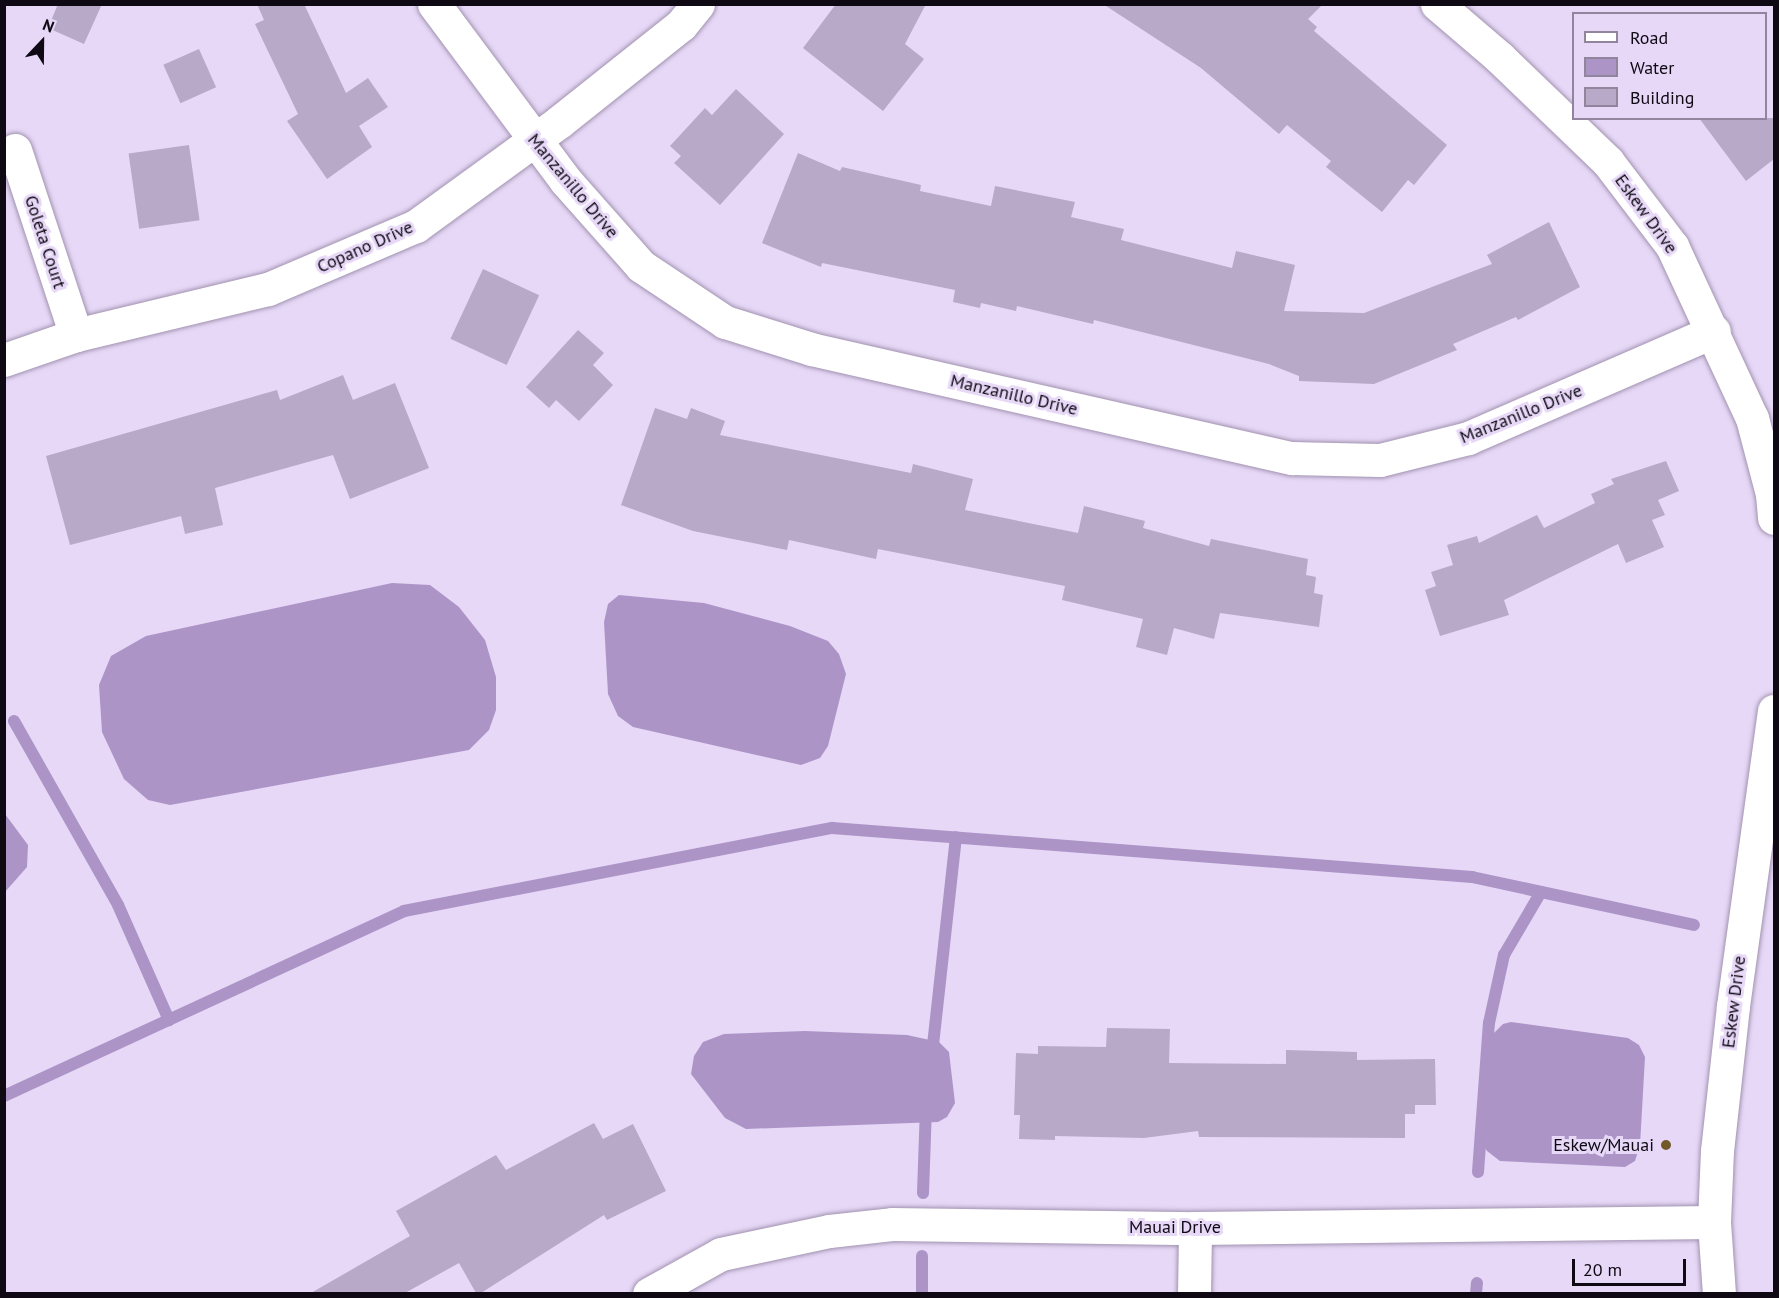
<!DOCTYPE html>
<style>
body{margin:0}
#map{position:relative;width:1779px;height:1298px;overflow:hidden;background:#e7d8f7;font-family:"PT Sans",sans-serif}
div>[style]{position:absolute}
.water>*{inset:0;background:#ad94c7}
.stream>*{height:12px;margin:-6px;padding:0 6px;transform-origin:6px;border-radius:6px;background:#ad94c7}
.building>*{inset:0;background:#b7a9c7;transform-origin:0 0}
.roads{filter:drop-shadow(0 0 2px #a193b0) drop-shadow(0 0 2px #a193b0)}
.minor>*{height:33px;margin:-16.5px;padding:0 16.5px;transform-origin:16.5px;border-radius:16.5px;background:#fff}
.tertiary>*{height:33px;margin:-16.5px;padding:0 16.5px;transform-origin:16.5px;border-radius:16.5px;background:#fff}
.dots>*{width:16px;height:16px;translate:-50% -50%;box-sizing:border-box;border:3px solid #e7d8f7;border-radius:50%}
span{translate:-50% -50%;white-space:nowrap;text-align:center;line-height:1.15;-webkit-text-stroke:6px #e7d8f7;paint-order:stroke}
.street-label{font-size:18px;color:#0e0913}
.poi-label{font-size:18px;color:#0e0913}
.right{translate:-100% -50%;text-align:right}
.frame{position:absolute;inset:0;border:6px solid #0e0913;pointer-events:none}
.legend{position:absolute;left:1572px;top:12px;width:195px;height:108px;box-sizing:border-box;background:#e7d8f7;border:2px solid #90859c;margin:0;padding:8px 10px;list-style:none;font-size:18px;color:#0e0913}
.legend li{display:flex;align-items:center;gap:12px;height:30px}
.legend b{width:30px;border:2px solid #90859c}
.north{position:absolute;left:12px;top:12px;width:60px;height:60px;-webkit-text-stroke:4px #e7d8f7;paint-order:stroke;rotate:22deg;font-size:16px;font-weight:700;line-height:24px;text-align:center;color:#0e0913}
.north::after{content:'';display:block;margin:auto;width:21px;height:27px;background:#0e0913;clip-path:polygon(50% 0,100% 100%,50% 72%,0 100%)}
.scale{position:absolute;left:1572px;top:1259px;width:114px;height:27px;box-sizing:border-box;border:3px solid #0e0913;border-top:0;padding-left:8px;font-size:18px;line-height:21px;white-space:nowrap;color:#0e0913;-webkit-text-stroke:4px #e7d8f7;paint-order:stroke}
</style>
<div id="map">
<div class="water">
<i style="clip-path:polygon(392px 583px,430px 585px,459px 607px,485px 640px,496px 677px,496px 710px,489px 730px,469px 750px,170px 805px,148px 800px,124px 779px,102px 732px,99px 685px,111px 656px,146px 636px)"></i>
<i style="clip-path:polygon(619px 595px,704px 603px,790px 626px,828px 641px,839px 654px,846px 674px,828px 746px,820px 758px,801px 765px,633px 727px,618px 716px,608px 694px,604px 622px,608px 604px)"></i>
<i style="clip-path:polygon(5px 814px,28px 845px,27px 867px,5px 892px)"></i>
<i style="clip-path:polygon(1511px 1022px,1628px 1038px,1639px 1045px,1645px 1057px,1640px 1145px,1635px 1161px,1625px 1167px,1500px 1161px,1487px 1151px,1483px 1144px,1490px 1037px,1503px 1024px)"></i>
<i style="clip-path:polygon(805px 1031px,907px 1035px,939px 1042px,949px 1052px,955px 1103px,947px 1117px,938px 1122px,746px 1129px,725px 1118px,691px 1074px,694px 1056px,703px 1042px,724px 1034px)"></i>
</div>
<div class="stream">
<i style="left:14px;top:721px;width:211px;rotate:60.5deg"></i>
<i style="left:118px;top:905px;width:126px;rotate:66.1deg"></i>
<i style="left:932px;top:1054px;width:218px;rotate:-83.7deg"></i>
<i style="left:4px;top:1096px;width:441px;rotate:-24.8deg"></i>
<i style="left:404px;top:911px;width:436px;rotate:-11deg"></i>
<i style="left:832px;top:828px;width:642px;rotate:4.38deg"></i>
<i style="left:1472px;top:877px;width:227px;rotate:12.2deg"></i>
<i style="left:1478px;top:1172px;width:149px;rotate:-85.8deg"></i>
<i style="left:1489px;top:1023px;width:70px;rotate:-77.6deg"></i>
<i style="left:1504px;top:955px;width:73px;rotate:-59.6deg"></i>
<i style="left:923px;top:1193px;width:86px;rotate:-88deg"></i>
<i style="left:922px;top:1294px;width:38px;rotate:-90deg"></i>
<i style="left:1476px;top:1294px;width:11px;rotate:-85deg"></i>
</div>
<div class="building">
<i style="clip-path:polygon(58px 4px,102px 4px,84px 44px,48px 28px)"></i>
<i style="clip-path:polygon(257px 4px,304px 4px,346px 93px,368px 78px,388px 107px,359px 126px,372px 147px,327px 179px,287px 121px,298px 114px,255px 24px,264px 20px)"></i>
<i style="clip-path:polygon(836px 4px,926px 4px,905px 44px,924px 59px,883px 111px,803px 48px)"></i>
<i style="clip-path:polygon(1103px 4px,1323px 4px,1308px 19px,1317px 27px,1314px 31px,1447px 145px,1414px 185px,1408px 180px,1382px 212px,1326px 167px,1331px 161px,1287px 125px,1279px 134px,1201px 68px)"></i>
<i style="left:199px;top:49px;width:42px;height:39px;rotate:66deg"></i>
<i style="clip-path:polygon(736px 89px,784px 134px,720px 205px,674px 163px,681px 156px,670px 146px,705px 108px,712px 115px)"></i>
<i style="clip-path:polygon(1699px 118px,1774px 118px,1774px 159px,1746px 181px)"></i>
<i style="left:189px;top:145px;width:76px;height:61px;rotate:82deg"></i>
<i style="clip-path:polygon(798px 153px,840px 171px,842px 167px,921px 185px,920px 191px,991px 206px,995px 186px,1075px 202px,1071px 217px,1124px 229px,1121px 240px,1232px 268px,1236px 251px,1295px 265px,1284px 311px,1364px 313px,1492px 264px,1487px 255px,1549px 222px,1580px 287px,1518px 320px,1516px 317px,1453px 344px,1457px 350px,1374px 384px,1299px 381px,1299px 376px,1269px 364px,1094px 320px,1093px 324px,1017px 306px,1016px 311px,981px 303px,980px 308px,953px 302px,955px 290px,822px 263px,821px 267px,762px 243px)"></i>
<i style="left:483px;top:269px;width:62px;height:77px;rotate:25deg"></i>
<i style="clip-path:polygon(578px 330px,604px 353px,593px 365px,613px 385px,579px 421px,556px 400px,549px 408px,526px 387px)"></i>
<i style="clip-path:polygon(343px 375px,353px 400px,395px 383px,429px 468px,350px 499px,333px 455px,215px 488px,223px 525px,185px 534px,181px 516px,70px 545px,46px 456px,277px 390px,280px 400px)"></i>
<i style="clip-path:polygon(655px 408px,687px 419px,691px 408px,725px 421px,720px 435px,911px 473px,913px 464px,973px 479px,965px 510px,1078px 533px,1084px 506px,1145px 521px,1143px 528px,1209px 546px,1211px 539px,1308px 559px,1306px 575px,1316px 577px,1314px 593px,1323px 595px,1319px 627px,1220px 613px,1214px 639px,1174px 628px,1167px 655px,1136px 647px,1143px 619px,1062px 600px,1065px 586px,878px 549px,876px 559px,789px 540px,787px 550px,693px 531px,621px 505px)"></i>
<i style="clip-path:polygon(1666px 461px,1679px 491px,1658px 500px,1665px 515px,1652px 520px,1664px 547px,1626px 563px,1618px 544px,1504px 600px,1509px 615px,1440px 636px,1425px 590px,1436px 586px,1431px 572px,1453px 565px,1447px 545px,1477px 536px,1479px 543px,1537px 515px,1544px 528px,1595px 503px,1591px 494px,1614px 484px,1611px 479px)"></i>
<i style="clip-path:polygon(1107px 1028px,1170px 1029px,1169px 1063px,1286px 1064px,1286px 1050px,1357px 1052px,1357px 1060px,1435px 1059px,1436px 1105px,1415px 1105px,1415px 1114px,1405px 1114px,1405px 1138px,1199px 1137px,1198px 1131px,1144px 1138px,1055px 1136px,1055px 1140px,1019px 1139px,1020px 1115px,1014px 1115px,1016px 1053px,1038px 1054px,1038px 1046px,1106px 1047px)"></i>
<i style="clip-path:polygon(594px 1123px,603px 1139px,633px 1124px,666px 1191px,607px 1220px,604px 1215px,481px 1293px,476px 1293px,459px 1263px,405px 1293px,311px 1293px,410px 1236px,396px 1211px,496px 1155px,506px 1170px)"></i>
</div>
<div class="roads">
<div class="minor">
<i style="left:434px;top:4px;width:219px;rotate:53.3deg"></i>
<i style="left:565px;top:180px;width:115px;rotate:48.5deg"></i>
<i style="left:641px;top:266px;width:101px;rotate:33.7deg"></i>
<i style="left:725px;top:322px;width:90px;rotate:17.4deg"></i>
<i style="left:811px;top:349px;width:493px;rotate:12.8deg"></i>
<i style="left:1292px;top:458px;width:88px;rotate:1.3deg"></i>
<i style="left:1380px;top:460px;width:91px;rotate:-14deg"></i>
<i style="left:1468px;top:438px;width:268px;rotate:-23.5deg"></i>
<i style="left:15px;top:150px;width:195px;rotate:71.8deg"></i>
<i style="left:649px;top:1294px;width:82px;rotate:-29.1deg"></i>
<i style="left:721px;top:1254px;width:110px;rotate:-12deg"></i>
<i style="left:829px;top:1231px;width:63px;rotate:-6.3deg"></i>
<i style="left:892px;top:1224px;width:303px;rotate:0.8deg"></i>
<i style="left:1195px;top:1228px;width:519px;rotate:-0.66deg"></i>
<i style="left:1194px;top:1294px;width:66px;rotate:-89.1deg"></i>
</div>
<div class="tertiary">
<i style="left:1437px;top:4px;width:82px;rotate:40.5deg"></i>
<i style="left:1499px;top:57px;width:151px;rotate:43.9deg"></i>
<i style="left:1608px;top:162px;width:106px;rotate:52.7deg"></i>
<i style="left:1672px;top:246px;width:190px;rotate:65.1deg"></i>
<i style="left:1752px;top:418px;width:79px;rotate:75.3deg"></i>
<i style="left:1772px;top:494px;width:24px;rotate:85deg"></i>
<i style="left:4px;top:360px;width:76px;rotate:-19.1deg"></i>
<i style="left:76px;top:335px;width:197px;rotate:-13.5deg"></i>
<i style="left:268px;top:289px;width:161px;rotate:-23.1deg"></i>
<i style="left:416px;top:226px;width:177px;rotate:-36deg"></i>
<i style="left:559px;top:122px;width:156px;rotate:-38.5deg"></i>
<i style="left:681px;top:25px;width:27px;rotate:-51deg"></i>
<i style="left:1719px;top:1294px;width:72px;rotate:-94deg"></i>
<i style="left:1714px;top:1222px;width:71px;rotate:-87.6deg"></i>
<i style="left:1717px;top:1151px;width:146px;rotate:-83.7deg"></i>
<i style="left:1733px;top:1006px;width:298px;rotate:-82.1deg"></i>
</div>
</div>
<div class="dots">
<i style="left:1666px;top:1145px;background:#72592a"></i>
</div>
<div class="street-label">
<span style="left:573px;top:186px;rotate:50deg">Manzanillo Drive</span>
<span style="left:1646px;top:214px;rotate:54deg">Eskew Drive</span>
<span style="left:45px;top:242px;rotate:72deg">Goleta Court</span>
<span style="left:365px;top:247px;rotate:-24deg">Copano Drive</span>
<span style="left:1014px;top:395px;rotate:13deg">Manzanillo Drive</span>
<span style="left:1521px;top:414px;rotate:-22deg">Manzanillo Drive</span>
<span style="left:1734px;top:1002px;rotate:-83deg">Eskew Drive</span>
<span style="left:1175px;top:1227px">Mauai Drive</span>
</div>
<div class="poi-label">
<span class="right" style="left:1654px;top:1145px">Eskew/Mauai</span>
</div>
<div class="frame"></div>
<ul class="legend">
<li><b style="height:8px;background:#fff"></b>Road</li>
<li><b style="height:16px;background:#ad94c7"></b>Water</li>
<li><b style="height:16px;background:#b7a9c7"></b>Building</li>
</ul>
<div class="north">N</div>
<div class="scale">20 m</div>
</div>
